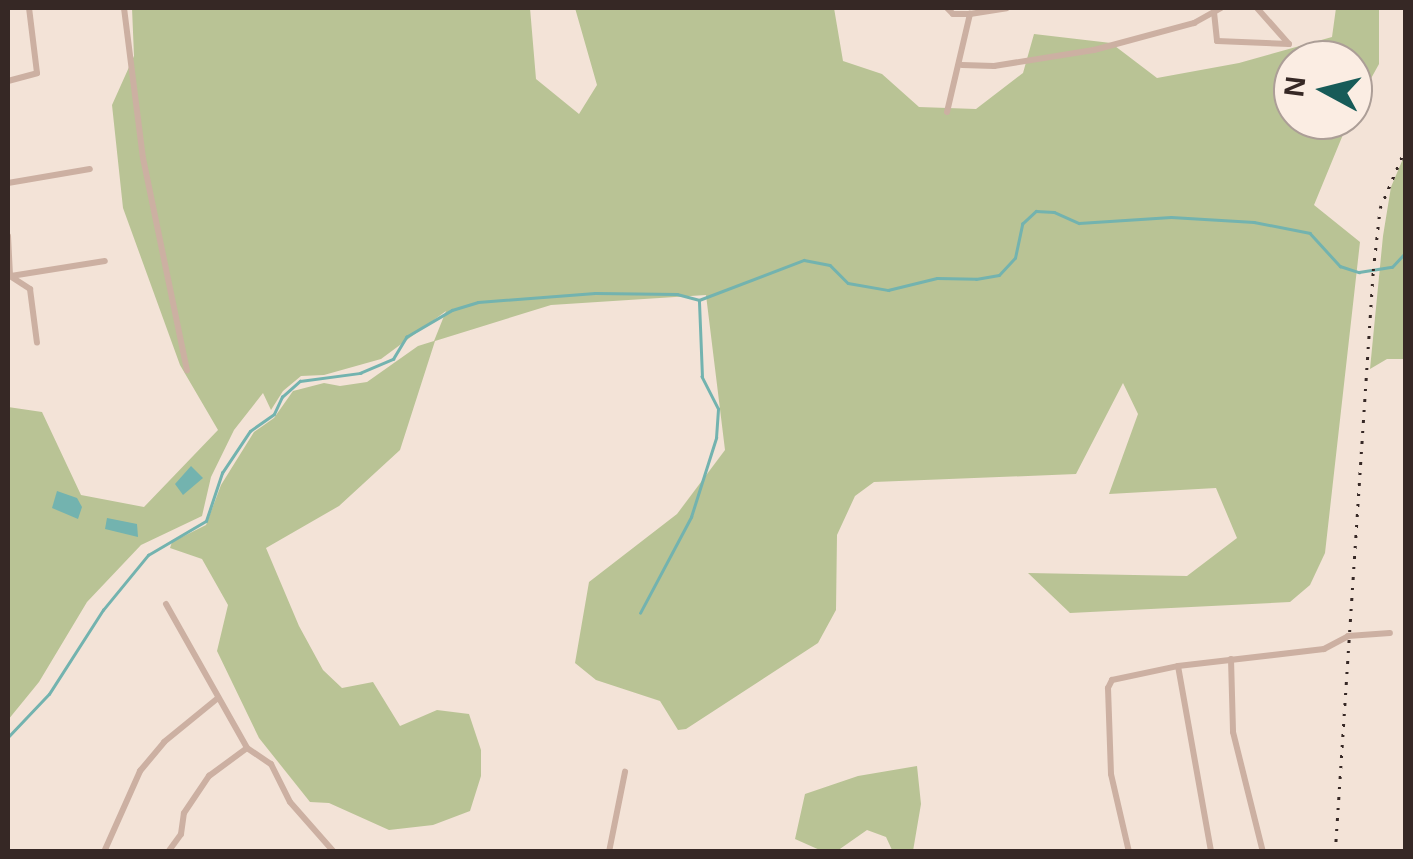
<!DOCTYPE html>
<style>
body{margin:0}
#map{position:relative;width:1413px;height:859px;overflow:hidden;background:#f3e3d7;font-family:Helvetica,sans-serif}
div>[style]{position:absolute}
.green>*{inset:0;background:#b9c395}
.water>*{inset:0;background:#73b3af}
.stream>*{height:2.5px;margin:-1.25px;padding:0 1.25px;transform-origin:1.25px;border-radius:1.25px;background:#73b3af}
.minor>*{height:6px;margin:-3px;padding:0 3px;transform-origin:3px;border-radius:3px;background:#ccb0a2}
.rail>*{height:2.5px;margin-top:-1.25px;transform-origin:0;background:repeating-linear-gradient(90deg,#362825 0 2.5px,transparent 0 10.5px)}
span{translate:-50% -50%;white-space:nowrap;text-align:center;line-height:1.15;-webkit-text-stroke:8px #fbede3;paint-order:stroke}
.frame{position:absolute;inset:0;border:10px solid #362825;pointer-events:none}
.north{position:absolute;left:1273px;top:40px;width:100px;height:100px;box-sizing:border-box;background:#fbede3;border:2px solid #ac9e97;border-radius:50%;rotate:277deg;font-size:28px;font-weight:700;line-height:40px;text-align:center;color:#362825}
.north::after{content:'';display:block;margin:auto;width:35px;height:45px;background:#175b58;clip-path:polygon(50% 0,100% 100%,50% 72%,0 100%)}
</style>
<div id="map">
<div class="green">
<i style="clip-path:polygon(132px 8px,530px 8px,536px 79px,579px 114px,597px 85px,575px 8px,834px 8px,843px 61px,882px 74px,919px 107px,976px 109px,1023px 73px,1034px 34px,1111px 43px,1157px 78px,1239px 63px,1332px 37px,1336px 8px,1379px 8px,1379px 64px,1353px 111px,1353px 60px,1293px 60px,1293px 120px,1349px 120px,1314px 205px,1360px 242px,1325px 553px,1310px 585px,1290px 602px,1070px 613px,1028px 573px,1187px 576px,1237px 538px,1216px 488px,1109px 494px,1138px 414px,1123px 383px,1076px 474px,874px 482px,855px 496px,837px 535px,836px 610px,818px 643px,686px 729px,678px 730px,660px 701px,596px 680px,575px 663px,589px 582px,677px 514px,725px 450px,706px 295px,551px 305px,435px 341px,400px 450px,339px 506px,266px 548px,299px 626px,323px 670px,342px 688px,373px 682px,400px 726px,437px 710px,469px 714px,481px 750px,481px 776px,470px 811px,433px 825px,389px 830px,329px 803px,310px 802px,259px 738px,217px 651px,228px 605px,202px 559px,170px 548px,172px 542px,206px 525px,221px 485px,254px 432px,274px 418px,293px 391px,324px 383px,340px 386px,367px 382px,418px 346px,434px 341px,446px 311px,381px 359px,324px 375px,301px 376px,283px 391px,271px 410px,263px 393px,234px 430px,211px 477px,202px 516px,141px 545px,87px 602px,39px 682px,8px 720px,8px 407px,42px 412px,81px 495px,144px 507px,218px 430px,180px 365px,123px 208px,112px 105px,134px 56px)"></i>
<i style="clip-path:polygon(1405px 154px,1405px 359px,1387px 359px,1370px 369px,1383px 236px,1391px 187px)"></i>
<i style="clip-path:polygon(917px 766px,921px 804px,913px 851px,892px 850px,886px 837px,867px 830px,837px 851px,822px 851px,795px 839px,805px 794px,858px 776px)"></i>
</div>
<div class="water">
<i style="clip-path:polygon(191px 466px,203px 478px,183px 495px,175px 484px)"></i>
<i style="clip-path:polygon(57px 491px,77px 498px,82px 507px,78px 519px,52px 508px)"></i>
<i style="clip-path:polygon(107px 518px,137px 524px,138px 537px,105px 529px)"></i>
</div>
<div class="stream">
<i style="left:640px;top:613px;width:109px;rotate:-62deg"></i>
<i style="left:691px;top:517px;width:83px;rotate:-72.4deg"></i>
<i style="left:716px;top:438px;width:29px;rotate:-86deg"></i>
<i style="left:718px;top:409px;width:36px;rotate:-117deg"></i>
<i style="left:702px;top:377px;width:76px;rotate:-92.3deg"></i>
<i style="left:8px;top:737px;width:59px;rotate:-46.4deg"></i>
<i style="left:49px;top:694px;width:100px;rotate:-57.3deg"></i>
<i style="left:103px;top:610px;width:71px;rotate:-50.7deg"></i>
<i style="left:148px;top:555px;width:67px;rotate:-30.4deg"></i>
<i style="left:206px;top:521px;width:51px;rotate:-71.6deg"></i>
<i style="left:222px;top:473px;width:50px;rotate:-56.3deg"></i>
<i style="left:250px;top:431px;width:29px;rotate:-35deg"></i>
<i style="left:274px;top:414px;width:19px;rotate:-65deg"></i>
<i style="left:282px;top:397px;width:24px;rotate:-42deg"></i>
<i style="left:300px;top:381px;width:61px;rotate:-7.6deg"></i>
<i style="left:360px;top:373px;width:36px;rotate:-23deg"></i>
<i style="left:393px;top:359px;width:26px;rotate:-59deg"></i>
<i style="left:406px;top:337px;width:53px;rotate:-30.4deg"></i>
<i style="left:452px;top:310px;width:27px;rotate:-17deg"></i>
<i style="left:478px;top:302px;width:117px;rotate:-4.4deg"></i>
<i style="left:595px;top:293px;width:82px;rotate:0.7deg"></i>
<i style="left:677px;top:294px;width:23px;rotate:15deg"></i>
<i style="left:699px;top:300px;width:112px;rotate:-20.9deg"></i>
<i style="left:804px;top:260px;width:26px;rotate:11deg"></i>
<i style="left:830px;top:265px;width:25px;rotate:45deg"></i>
<i style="left:848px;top:283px;width:41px;rotate:9.9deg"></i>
<i style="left:888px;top:290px;width:50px;rotate:-13.8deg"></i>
<i style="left:937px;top:278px;width:39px;rotate:1deg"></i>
<i style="left:976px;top:279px;width:23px;rotate:-10deg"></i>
<i style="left:999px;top:275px;width:23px;rotate:-47deg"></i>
<i style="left:1015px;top:258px;width:35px;rotate:-78deg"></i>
<i style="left:1022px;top:224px;width:19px;rotate:-43deg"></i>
<i style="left:1036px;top:211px;width:18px;rotate:3deg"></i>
<i style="left:1054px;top:212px;width:27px;rotate:24deg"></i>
<i style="left:1079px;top:223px;width:92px;rotate:-3.7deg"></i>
<i style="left:1171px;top:217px;width:83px;rotate:3.4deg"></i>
<i style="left:1254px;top:222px;width:57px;rotate:11.1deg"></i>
<i style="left:1310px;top:233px;width:45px;rotate:47.7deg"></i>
<i style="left:1340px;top:266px;width:20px;rotate:18deg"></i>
<i style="left:1359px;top:272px;width:33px;rotate:-9deg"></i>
<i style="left:1392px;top:267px;width:21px;rotate:-47deg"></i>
</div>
<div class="minor">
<i style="left:124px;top:8px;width:151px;rotate:82.8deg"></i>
<i style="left:143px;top:158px;width:217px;rotate:78.3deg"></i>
<i style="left:947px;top:8px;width:8px;rotate:45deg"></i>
<i style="left:953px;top:14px;width:17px"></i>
<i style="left:970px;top:14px;width:37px;rotate:-9deg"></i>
<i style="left:1257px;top:8px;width:48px;rotate:48.4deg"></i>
<i style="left:1214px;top:12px;width:29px;rotate:84deg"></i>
<i style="left:1217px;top:41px;width:72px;rotate:2.4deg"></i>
<i style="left:962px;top:65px;width:32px;rotate:2deg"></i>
<i style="left:994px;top:66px;width:101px;rotate:-9.1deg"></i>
<i style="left:1094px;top:50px;width:104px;rotate:-15.1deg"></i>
<i style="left:1194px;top:23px;width:31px;rotate:-29deg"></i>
<i style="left:8px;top:81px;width:30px;rotate:-15deg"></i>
<i style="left:37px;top:73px;width:65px;rotate:-97deg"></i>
<i style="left:947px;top:112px;width:101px;rotate:-76.8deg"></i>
<i style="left:8px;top:183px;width:83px;rotate:-9.7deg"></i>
<i style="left:8px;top:236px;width:40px;rotate:87.1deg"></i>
<i style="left:10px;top:276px;width:24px;rotate:33deg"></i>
<i style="left:30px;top:289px;width:54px;rotate:82.6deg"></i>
<i style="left:11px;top:276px;width:95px;rotate:-9.1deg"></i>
<i style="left:166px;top:604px;width:165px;rotate:60.6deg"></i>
<i style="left:247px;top:748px;width:29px;rotate:34deg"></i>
<i style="left:271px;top:764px;width:42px;rotate:63.4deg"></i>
<i style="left:290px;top:802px;width:67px;rotate:48.7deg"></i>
<i style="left:1231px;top:659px;width:73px;rotate:88.4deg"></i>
<i style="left:1233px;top:732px;width:124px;rotate:76deg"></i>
<i style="left:1178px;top:666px;width:189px;rotate:79.9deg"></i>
<i style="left:104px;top:852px;width:89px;rotate:-66deg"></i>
<i style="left:140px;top:771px;width:38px;rotate:-50deg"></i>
<i style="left:164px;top:742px;width:70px;rotate:-39.2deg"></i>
<i style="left:168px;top:852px;width:22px;rotate:-54deg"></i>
<i style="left:181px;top:834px;width:21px;rotate:-82deg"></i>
<i style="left:184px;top:813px;width:45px;rotate:-56deg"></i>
<i style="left:209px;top:776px;width:47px;rotate:-36.4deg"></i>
<i style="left:609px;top:852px;width:82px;rotate:-78.7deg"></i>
<i style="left:1129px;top:852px;width:80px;rotate:-103deg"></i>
<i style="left:1111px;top:774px;width:86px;rotate:-92deg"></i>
<i style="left:1108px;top:688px;width:9px;rotate:-63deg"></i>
<i style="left:1112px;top:680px;width:67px;rotate:-12deg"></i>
<i style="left:1178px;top:666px;width:147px;rotate:-6.6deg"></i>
<i style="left:1324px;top:649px;width:27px;rotate:-28deg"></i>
<i style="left:1348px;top:636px;width:42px;rotate:-4.1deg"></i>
</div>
<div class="rail">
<i style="left:1335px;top:852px;width:582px;rotate:-86.26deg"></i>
<i style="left:1373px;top:271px;width:63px;rotate:-83.7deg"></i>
<i style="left:1380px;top:208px;width:66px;rotate:-66.9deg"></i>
</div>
<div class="frame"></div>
<div class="north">N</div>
</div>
